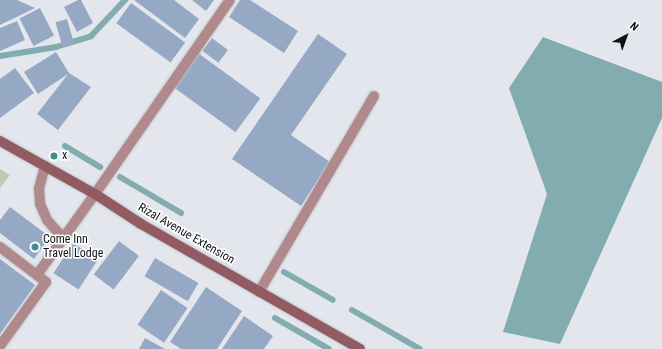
<!DOCTYPE html>
<style>
body{margin:0}
#map{position:relative;width:662px;height:349px;overflow:hidden;background:#e3e7ed;font-family:"Roboto Condensed",sans-serif}
div>[style]{position:absolute}
.green>*{inset:0;background:#b9ccb3}
.water>*{inset:0;background:#83acb0}
.stream>*{height:6px;margin:-3px;padding:0 3px;transform-origin:3px;border-radius:3px;background:#83acb0}
.building>*{inset:0;background:#96a9c4;transform-origin:0 0}
.roads{filter:drop-shadow(0 0 1px #c1c5ca) drop-shadow(0 0 1px #c1c5ca)}
.service>*{height:10px;margin:-5px;padding:0 5px;transform-origin:5px;border-radius:5px;background:#af898c}
.minor>*{height:10px;margin:-5px;padding:0 5px;transform-origin:5px;border-radius:5px;background:#af898c}
.secondary>*{height:10px;margin:-5px;padding:0 5px;transform-origin:5px;border-radius:5px;background:#915b61}
.dots>*{width:11px;height:11px;translate:-50% -50%;box-sizing:border-box;border:2px solid #fff;border-radius:50%}
span{translate:-50% -50%;white-space:nowrap;text-align:center;line-height:1.15;-webkit-text-stroke:3px #fff;paint-order:stroke}
.poi-label{font-size:12px;color:#111214}
.left{translate:0 -50%;text-align:left}
.street-label{font-size:12px;color:#111214}
.north{position:absolute;left:606px;top:16px;width:40px;height:40px;-webkit-text-stroke:3px #fff;paint-order:stroke;rotate:41deg;font-size:11px;font-weight:700;line-height:16px;text-align:center;color:#111214}
.north::after{content:'';display:block;margin:auto;width:14px;height:18px;background:#111214;clip-path:polygon(50% 0,100% 100%,50% 72%,0 100%)}
</style>
<div id="map">
<div class="green">
<i style="clip-path:polygon(0 169px,10px 175px,0 188px)"></i>
</div>
<div class="water">
<i style="clip-path:polygon(543px 37px,662px 82px,662px 118px,560px 344px,503px 332px,547px 194px,509px 88px)"></i>
</div>
<div class="stream">
<i style="left:0;top:56px;width:57px;rotate:-9.1deg"></i>
<i style="left:56px;top:47px;width:37px;rotate:-17deg"></i>
<i style="left:91px;top:36px;width:50px;rotate:-46.6deg"></i>
<i style="left:65px;top:146px;width:41px;rotate:31deg"></i>
<i style="left:120px;top:177px;width:71px;rotate:30.5deg"></i>
<i style="left:284px;top:272px;width:56px;rotate:29.7deg"></i>
<i style="left:352px;top:310px;width:78px;rotate:29.8deg"></i>
<i style="left:275px;top:318px;width:62px;rotate:29.9deg"></i>
</div>
<div class="building">
<i style="clip-path:polygon(0 0,17px 0,35px 8px,0 25px)"></i>
<i style="clip-path:polygon(78px 0,81px 0,93px 23px,77px 32px,64px 7px)"></i>
<i style="clip-path:polygon(134px 0,174px 0,199px 19px,185px 38px)"></i>
<i style="clip-path:polygon(192px 0,214px 0,206px 11px)"></i>
<i style="clip-path:polygon(240px 0,250px 0,298px 31px,284px 53px,229px 17px)"></i>
<i style="left:131px;top:3px;width:67px;height:25px;rotate:36deg"></i>
<i style="left:40px;top:8px;width:31px;height:23px;rotate:63deg"></i>
<i style="left:67px;top:19px;width:26px;height:12px;rotate:74deg"></i>
<i style="clip-path:polygon(17px 21px,25px 40px,0 51px,0 28px)"></i>
<i style="clip-path:polygon(318px 34px,347px 54px,291px 135px,330px 162px,301px 206px,232px 159px)"></i>
<i style="left:212px;top:38px;width:20px;height:16px;rotate:37deg"></i>
<i style="clip-path:polygon(56px 52px,69px 73px,91px 87px,58px 130px,37px 114px,68px 74px,38px 94px,24px 72px)"></i>
<i style="left:198px;top:53px;width:77px;height:42px;rotate:36deg"></i>
<i style="clip-path:polygon(15px 68px,34px 93px,0 118px,0 79px)"></i>
<i style="clip-path:polygon(10px 207px,50px 237px,34px 259px,0 233px,0 220px)"></i>
<i style="left:119px;top:241px;width:25px;height:42px;rotate:37deg"></i>
<i style="left:73px;top:243px;width:30px;height:36px;rotate:33deg"></i>
<i style="left:155px;top:258px;width:50px;height:21px;rotate:30deg"></i>
<i style="clip-path:polygon(0 259px,35px 285px,0 334px)"></i>
<i style="clip-path:polygon(206px 287px,242px 311px,217px 349px,181px 349px,170px 342px)"></i>
<i style="left:161px;top:290px;width:32px;height:42px;rotate:34deg"></i>
<i style="clip-path:polygon(244px 316px,273px 336px,264px 349px,222px 349px)"></i>
<i style="clip-path:polygon(145px 338px,165px 349px,139px 349px)"></i>
</div>
<div class="roads">
<div class="service">
<i style="left:45px;top:166px;width:23px;rotate:105deg"></i>
<i style="left:39px;top:188px;width:16px;rotate:86deg"></i>
<i style="left:40px;top:204px;width:17px;rotate:66deg"></i>
<i style="left:47px;top:220px;width:25px;rotate:48deg"></i>
<i style="left:0;top:247px;width:58px;rotate:37.3deg"></i>
<i style="left:46px;top:282px;width:79px;rotate:125.7deg"></i>
<i style="left:37px;top:275px;width:100px;rotate:-54.4deg"></i>
<i style="left:259px;top:292px;width:227px;rotate:-59.6deg"></i>
</div>
<div class="minor">
<i style="left:95px;top:194px;width:236px;rotate:-55.2deg"></i>
</div>
<div class="secondary">
<i style="left:0;top:141px;width:109px;rotate:29.2deg"></i>
<i style="left:95px;top:194px;width:55px;rotate:33.1deg"></i>
<i style="left:141px;top:224px;width:252px;rotate:29.7deg"></i>
</div>
</div>
<div class="dots">
<i style="left:54px;top:156px;background:#468d89"></i>
<i style="left:35px;top:247px;background:#468d89"></i>
</div>
<div class="poi-label">
<span class="left" style="left:62px;top:156px">x</span>
<span class="left" style="left:43px;top:247px">Come Inn<br>Travel Lodge</span>
</div>
<div class="street-label">
<span style="left:186px;top:234px;rotate:30deg">Rizal Avenue Extension</span>
</div>
<div class="north">N</div>
</div>
